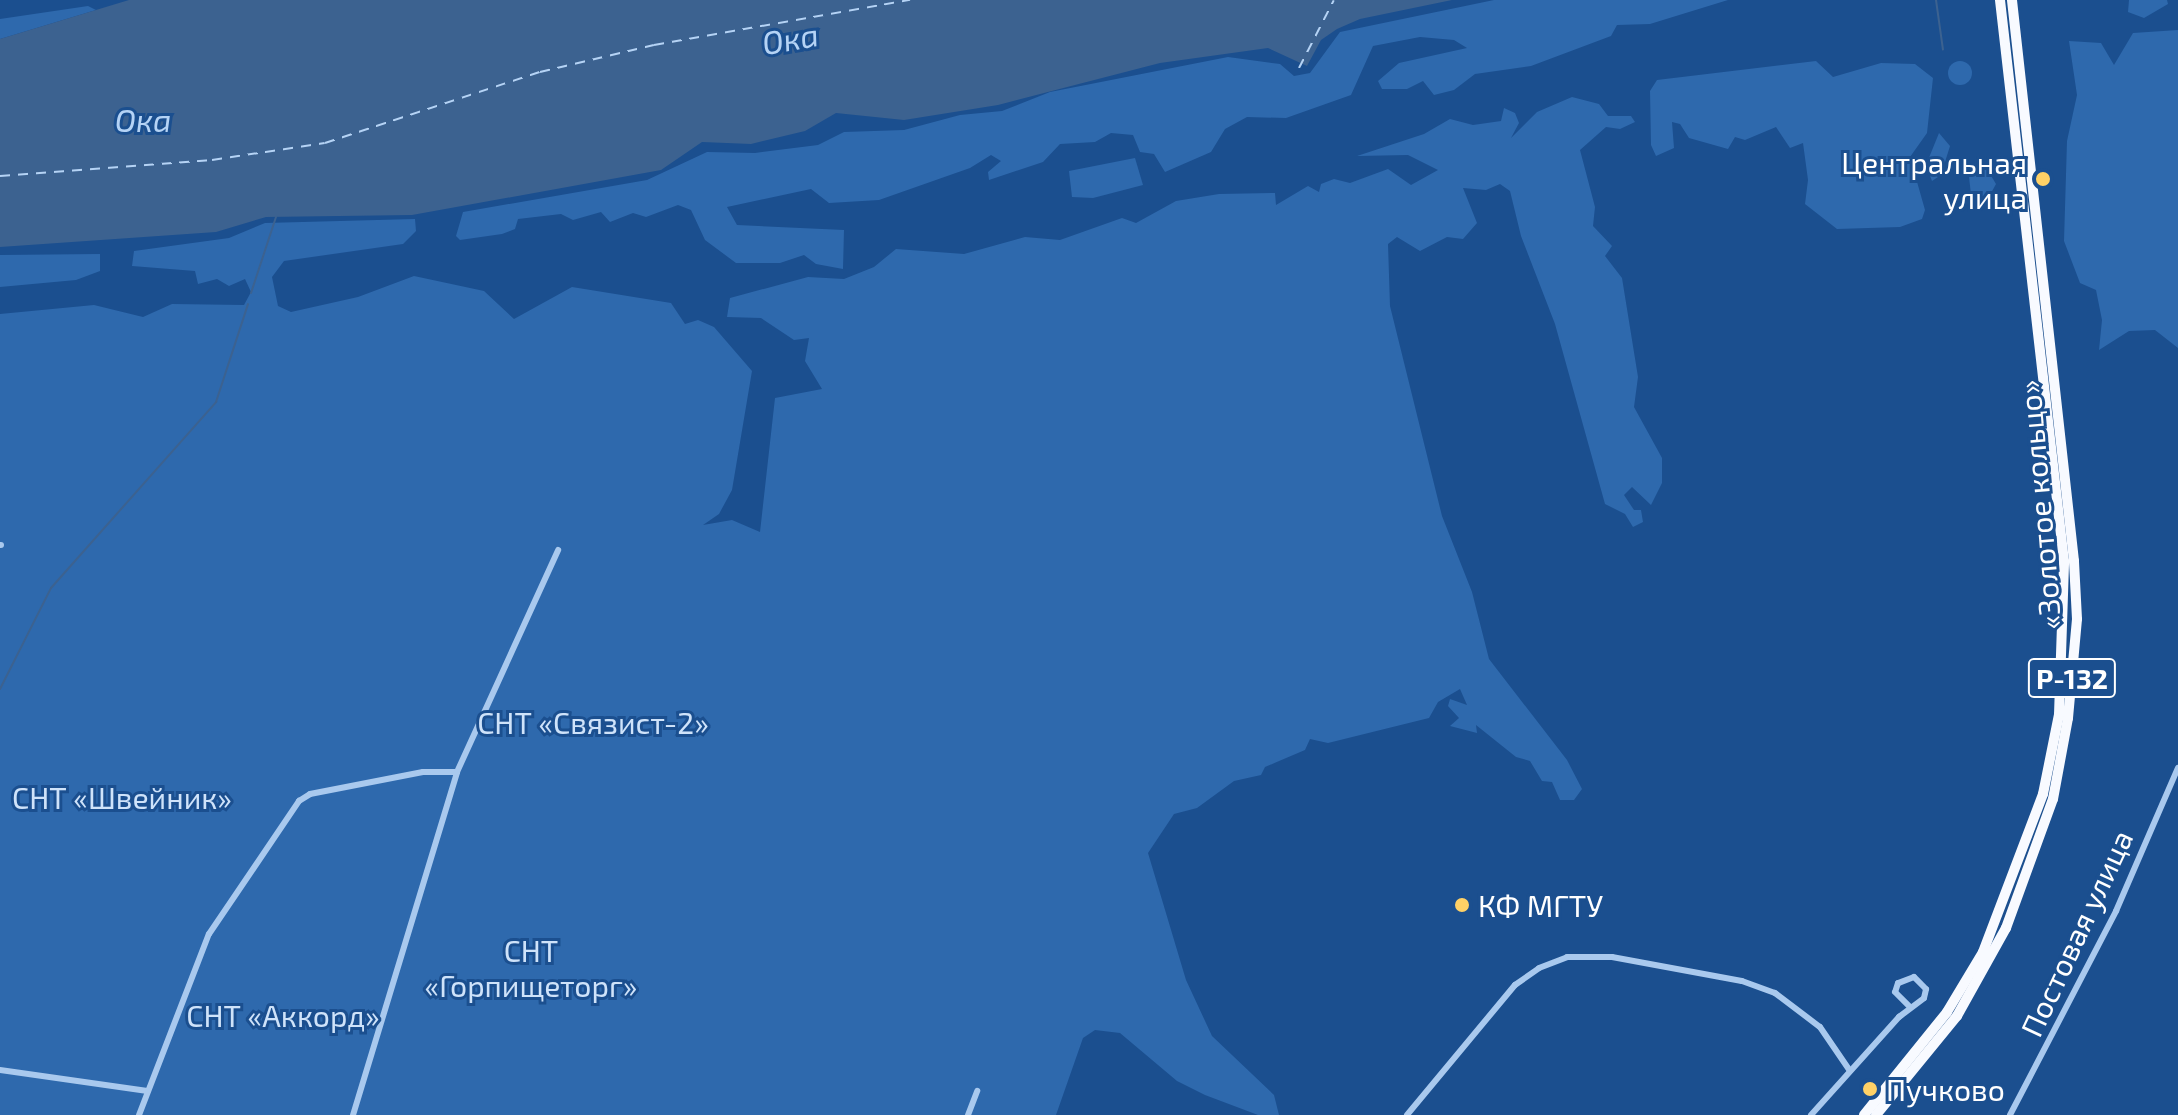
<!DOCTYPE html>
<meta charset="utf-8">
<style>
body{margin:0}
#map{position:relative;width:2178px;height:1115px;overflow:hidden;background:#1b4f8f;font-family:"Exo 2",sans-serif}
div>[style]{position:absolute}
.green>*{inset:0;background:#2e69ad}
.round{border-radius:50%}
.water>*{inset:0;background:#3c6290}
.stream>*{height:2px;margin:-1px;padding:0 1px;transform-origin:1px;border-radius:1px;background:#3c6290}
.ferry>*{height:2px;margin-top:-1px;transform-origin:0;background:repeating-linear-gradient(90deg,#b5d3f5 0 10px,transparent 0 18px)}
.minor>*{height:6px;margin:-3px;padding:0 3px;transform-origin:3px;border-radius:3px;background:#a9c9ee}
.trunk>*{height:10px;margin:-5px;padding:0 5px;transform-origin:5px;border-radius:5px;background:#f8faff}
.dots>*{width:22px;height:22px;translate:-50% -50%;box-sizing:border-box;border:4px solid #1b4f8f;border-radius:50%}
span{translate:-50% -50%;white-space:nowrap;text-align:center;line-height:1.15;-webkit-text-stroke:6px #1b4f8f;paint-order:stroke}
.shield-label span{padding:2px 6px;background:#1b4f8f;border:2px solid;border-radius:6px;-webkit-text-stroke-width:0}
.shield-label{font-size:28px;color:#fff;font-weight:700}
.poi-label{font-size:30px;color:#fff}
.right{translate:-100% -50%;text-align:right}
.left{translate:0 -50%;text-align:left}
.street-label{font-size:30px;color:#fff}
.park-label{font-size:30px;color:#cfe3fa}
.water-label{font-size:32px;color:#b5d3f5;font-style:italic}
</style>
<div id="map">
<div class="green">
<i style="clip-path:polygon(1494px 0,1728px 0,1650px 24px,1617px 25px,1611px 36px,1531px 66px,1475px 74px,1454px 90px,1434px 95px,1423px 81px,1407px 89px,1382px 89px,1378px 81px,1399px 63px,1467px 48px,1454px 40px,1420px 37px,1373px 46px,1351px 95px,1286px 118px,1247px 117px,1225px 129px,1211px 152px,1165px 172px,1154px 154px,1140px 152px,1133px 135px,1111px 133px,1095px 142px,1060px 144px,1043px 162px,989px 180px,988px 172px,1001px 161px,991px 155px,970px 168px,879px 200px,829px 203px,811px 189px,727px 207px,737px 225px,844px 230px,843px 269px,816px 264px,804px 255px,780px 263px,736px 263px,705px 240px,691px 210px,678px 205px,646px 217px,633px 213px,610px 222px,601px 212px,573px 220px,561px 214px,518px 219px,515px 229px,502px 234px,460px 240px,456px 236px,463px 212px,647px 180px,707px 152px,755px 153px,818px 145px,844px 132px,904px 130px,960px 115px,1002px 111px,1050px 92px,1228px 57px,1280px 64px,1294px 76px,1310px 73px,1340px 32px)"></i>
<i style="clip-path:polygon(2129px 0,2167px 0,2168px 4px,2144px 18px,2128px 12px)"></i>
<i style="clip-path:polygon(88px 6px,96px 10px,0 39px,0 19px)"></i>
<i style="clip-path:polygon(2178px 30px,2178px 348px,2155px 330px,2129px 331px,2099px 350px,2102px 320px,2096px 290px,2080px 283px,2064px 241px,2067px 141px,2077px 95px,2069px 41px,2101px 43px,2114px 65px,2133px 33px)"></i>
<i style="clip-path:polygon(1816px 61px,1833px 77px,1881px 63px,1915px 64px,1933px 78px,1927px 133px,1910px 157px,1925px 210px,1922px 219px,1900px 227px,1837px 229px,1805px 204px,1808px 180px,1803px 143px,1790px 148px,1776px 127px,1745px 140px,1735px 137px,1728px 149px,1689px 138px,1680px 124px,1672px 122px,1674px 148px,1656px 156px,1651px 145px,1650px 91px,1657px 80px)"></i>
<i class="round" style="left:1948px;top:61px;width:24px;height:24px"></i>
<i style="clip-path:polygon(1572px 97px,1599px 104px,1608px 116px,1631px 116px,1635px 122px,1620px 129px,1606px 127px,1580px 150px,1595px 207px,1593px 226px,1612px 246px,1605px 256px,1622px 278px,1638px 377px,1634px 407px,1662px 458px,1662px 483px,1651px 505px,1632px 487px,1624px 495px,1634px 510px,1641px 510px,1643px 522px,1633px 527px,1625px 514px,1605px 504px,1555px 324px,1521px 236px,1510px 191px,1500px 184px,1486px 190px,1463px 188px,1477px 223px,1463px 239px,1447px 237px,1420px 251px,1397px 237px,1388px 244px,1390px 306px,1442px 516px,1472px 592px,1489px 659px,1567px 760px,1582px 789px,1574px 800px,1560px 800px,1552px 782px,1542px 781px,1530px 761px,1516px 757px,1476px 725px,1477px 733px,1450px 726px,1459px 718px,1448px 706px,1450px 699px,1467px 705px,1460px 689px,1438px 702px,1429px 718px,1328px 743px,1310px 739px,1305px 750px,1265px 767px,1261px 775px,1234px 781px,1197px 808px,1174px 814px,1148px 853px,1186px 980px,1212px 1036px,1274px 1095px,1279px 1115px,1258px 1115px,1205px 1095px,1177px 1081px,1120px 1033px,1095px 1030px,1083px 1038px,1056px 1115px,0 1115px,0 314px,94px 305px,143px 317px,172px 304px,244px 305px,251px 292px,245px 279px,229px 286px,217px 279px,198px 284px,195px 271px,132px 266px,134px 251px,229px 238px,265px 223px,415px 219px,416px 231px,403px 244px,284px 261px,272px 277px,278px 306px,291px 312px,358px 297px,414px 276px,484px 291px,514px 319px,572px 287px,671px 303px,685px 324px,698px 320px,714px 327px,752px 371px,732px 490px,719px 514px,703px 525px,732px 520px,760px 532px,775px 398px,822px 389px,805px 361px,809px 338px,794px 340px,761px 318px,727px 317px,730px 298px,808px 277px,844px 279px,874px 267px,896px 249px,964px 254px,1025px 237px,1060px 240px,1122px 218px,1136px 223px,1176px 201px,1219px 194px,1275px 193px,1276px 205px,1308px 186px,1319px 192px,1321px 184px,1334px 179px,1350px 183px,1388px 169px,1411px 185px,1438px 170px,1408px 155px,1357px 156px,1424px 134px,1450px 119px,1473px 125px,1501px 121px,1504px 108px,1515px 113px,1519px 123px,1511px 138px,1537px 112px)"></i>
<i style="clip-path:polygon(1939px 133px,1950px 146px,1941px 175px,1932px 181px,1926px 165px)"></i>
<i style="clip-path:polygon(1135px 158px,1143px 185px,1093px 198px,1072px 197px,1069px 171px)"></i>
<i style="clip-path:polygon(1976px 165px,1987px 169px,1996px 184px,1985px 204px,1972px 203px,1969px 177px)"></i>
<i style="clip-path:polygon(100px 254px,100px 271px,76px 280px,0 287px,0 255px)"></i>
</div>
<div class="water">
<i style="clip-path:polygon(129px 0,1452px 0,1360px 19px,1337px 29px,1321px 40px,1307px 66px,1268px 48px,1160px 63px,998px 105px,904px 120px,836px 113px,805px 131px,751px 144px,702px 142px,661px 170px,412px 215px,266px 217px,216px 232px,0 247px,0 39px)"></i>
</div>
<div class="stream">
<i style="left:1936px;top:0;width:50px;rotate:82deg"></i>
<i style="left:251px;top:293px;width:80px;rotate:-71.8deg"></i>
<i style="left:0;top:689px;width:113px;rotate:-63.2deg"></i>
<i style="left:51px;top:588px;width:249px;rotate:-48.4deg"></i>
<i style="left:216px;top:402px;width:103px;rotate:-71.9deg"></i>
</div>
<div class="ferry">
<i style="left:1299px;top:68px;width:76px;rotate:-62.8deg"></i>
<i style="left:0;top:176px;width:213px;rotate:-4.3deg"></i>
<i style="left:212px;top:160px;width:114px;rotate:-8.6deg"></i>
<i style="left:325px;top:143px;width:226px;rotate:-18.3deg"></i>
<i style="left:540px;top:72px;width:117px;rotate:-13.3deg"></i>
<i style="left:654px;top:45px;width:260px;rotate:-10deg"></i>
</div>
<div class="minor">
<i style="left:0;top:545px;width:1px"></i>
<i style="left:0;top:1070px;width:149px;rotate:8.1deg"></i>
<i style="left:139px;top:1115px;width:194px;rotate:-68.9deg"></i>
<i style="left:209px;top:934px;width:161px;rotate:-55.9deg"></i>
<i style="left:299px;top:801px;width:13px;rotate:-32deg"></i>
<i style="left:310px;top:794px;width:115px;rotate:-11deg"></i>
<i style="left:423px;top:772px;width:34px"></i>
<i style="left:353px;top:1115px;width:358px;rotate:-73.1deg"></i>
<i style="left:457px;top:772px;width:244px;rotate:-65.5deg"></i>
<i style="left:968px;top:1115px;width:26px;rotate:-69deg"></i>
<i style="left:1407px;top:1115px;width:169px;rotate:-50.3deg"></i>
<i style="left:1515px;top:985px;width:29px;rotate:-35deg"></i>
<i style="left:1539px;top:968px;width:30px;rotate:-21deg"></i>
<i style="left:1567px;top:957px;width:45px"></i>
<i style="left:1612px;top:957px;width:132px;rotate:10.5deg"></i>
<i style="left:1742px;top:981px;width:35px;rotate:20deg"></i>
<i style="left:1775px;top:993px;width:56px;rotate:37.1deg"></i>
<i style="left:1820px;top:1027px;width:53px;rotate:55.7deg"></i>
<i style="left:1811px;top:1115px;width:132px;rotate:-48.1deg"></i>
<i style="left:1899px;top:1017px;width:31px;rotate:-37deg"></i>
<i style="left:1924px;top:998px;width:9px;rotate:-77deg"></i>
<i style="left:1926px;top:989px;width:17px;rotate:-135deg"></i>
<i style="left:1914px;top:977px;width:17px;rotate:159deg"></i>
<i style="left:1898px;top:983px;width:9px;rotate:108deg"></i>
<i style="left:1895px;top:992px;width:21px;rotate:45deg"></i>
<i style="left:2010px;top:1115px;width:230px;rotate:-62.5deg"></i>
<i style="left:2116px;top:911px;width:156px;rotate:-66.6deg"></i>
</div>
<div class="trunk">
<i style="left:1864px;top:1115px;width:132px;rotate:-51.1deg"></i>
<i style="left:1947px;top:1012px;width:70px;rotate:-59deg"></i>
<i style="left:1983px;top:952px;width:169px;rotate:-69.2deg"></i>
<i style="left:2043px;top:794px;width:81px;rotate:-78.6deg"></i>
<i style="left:2059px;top:715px;width:154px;rotate:-88.1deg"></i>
<i style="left:2064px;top:561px;width:565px;rotate:-96.51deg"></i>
<i style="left:1876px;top:1115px;width:128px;rotate:-50.7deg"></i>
<i style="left:1957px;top:1016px;width:101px;rotate:-60.9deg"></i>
<i style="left:2006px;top:928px;width:137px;rotate:-70deg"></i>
<i style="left:2053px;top:799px;width:82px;rotate:-79.5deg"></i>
<i style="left:2068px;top:718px;width:99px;rotate:-84.8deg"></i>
<i style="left:2077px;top:619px;width:58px;rotate:-93deg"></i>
<i style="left:2074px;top:561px;width:564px;rotate:-96.31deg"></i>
</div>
<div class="dots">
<i style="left:2043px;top:179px;background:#ffd166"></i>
<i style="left:1462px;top:905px;background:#ffd166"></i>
<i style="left:1870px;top:1089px;background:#ffd166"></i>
</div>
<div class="shield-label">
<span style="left:2072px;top:678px">Р-132</span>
</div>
<div class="poi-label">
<span class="right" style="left:2027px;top:179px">Центральная<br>улица</span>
<span class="left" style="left:1478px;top:905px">КФ МГТУ</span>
<span class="left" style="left:1886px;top:1089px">Пучково</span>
</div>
<div class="street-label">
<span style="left:2039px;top:505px;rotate:-95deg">«Золотое кольцо»</span>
<span style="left:2076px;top:933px;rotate:-65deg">Постовая улица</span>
</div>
<div class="park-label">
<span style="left:593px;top:722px">СНТ «Связист-2»</span>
<span style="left:122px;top:797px">СНТ «Швейник»</span>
<span style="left:531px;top:967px">СНТ<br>«Горпищеторг»</span>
<span style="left:283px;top:1015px">СНТ «Аккорд»</span>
</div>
<div class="water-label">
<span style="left:790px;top:38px;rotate:-10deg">Ока</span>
<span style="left:143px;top:119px">Ока</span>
</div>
</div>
